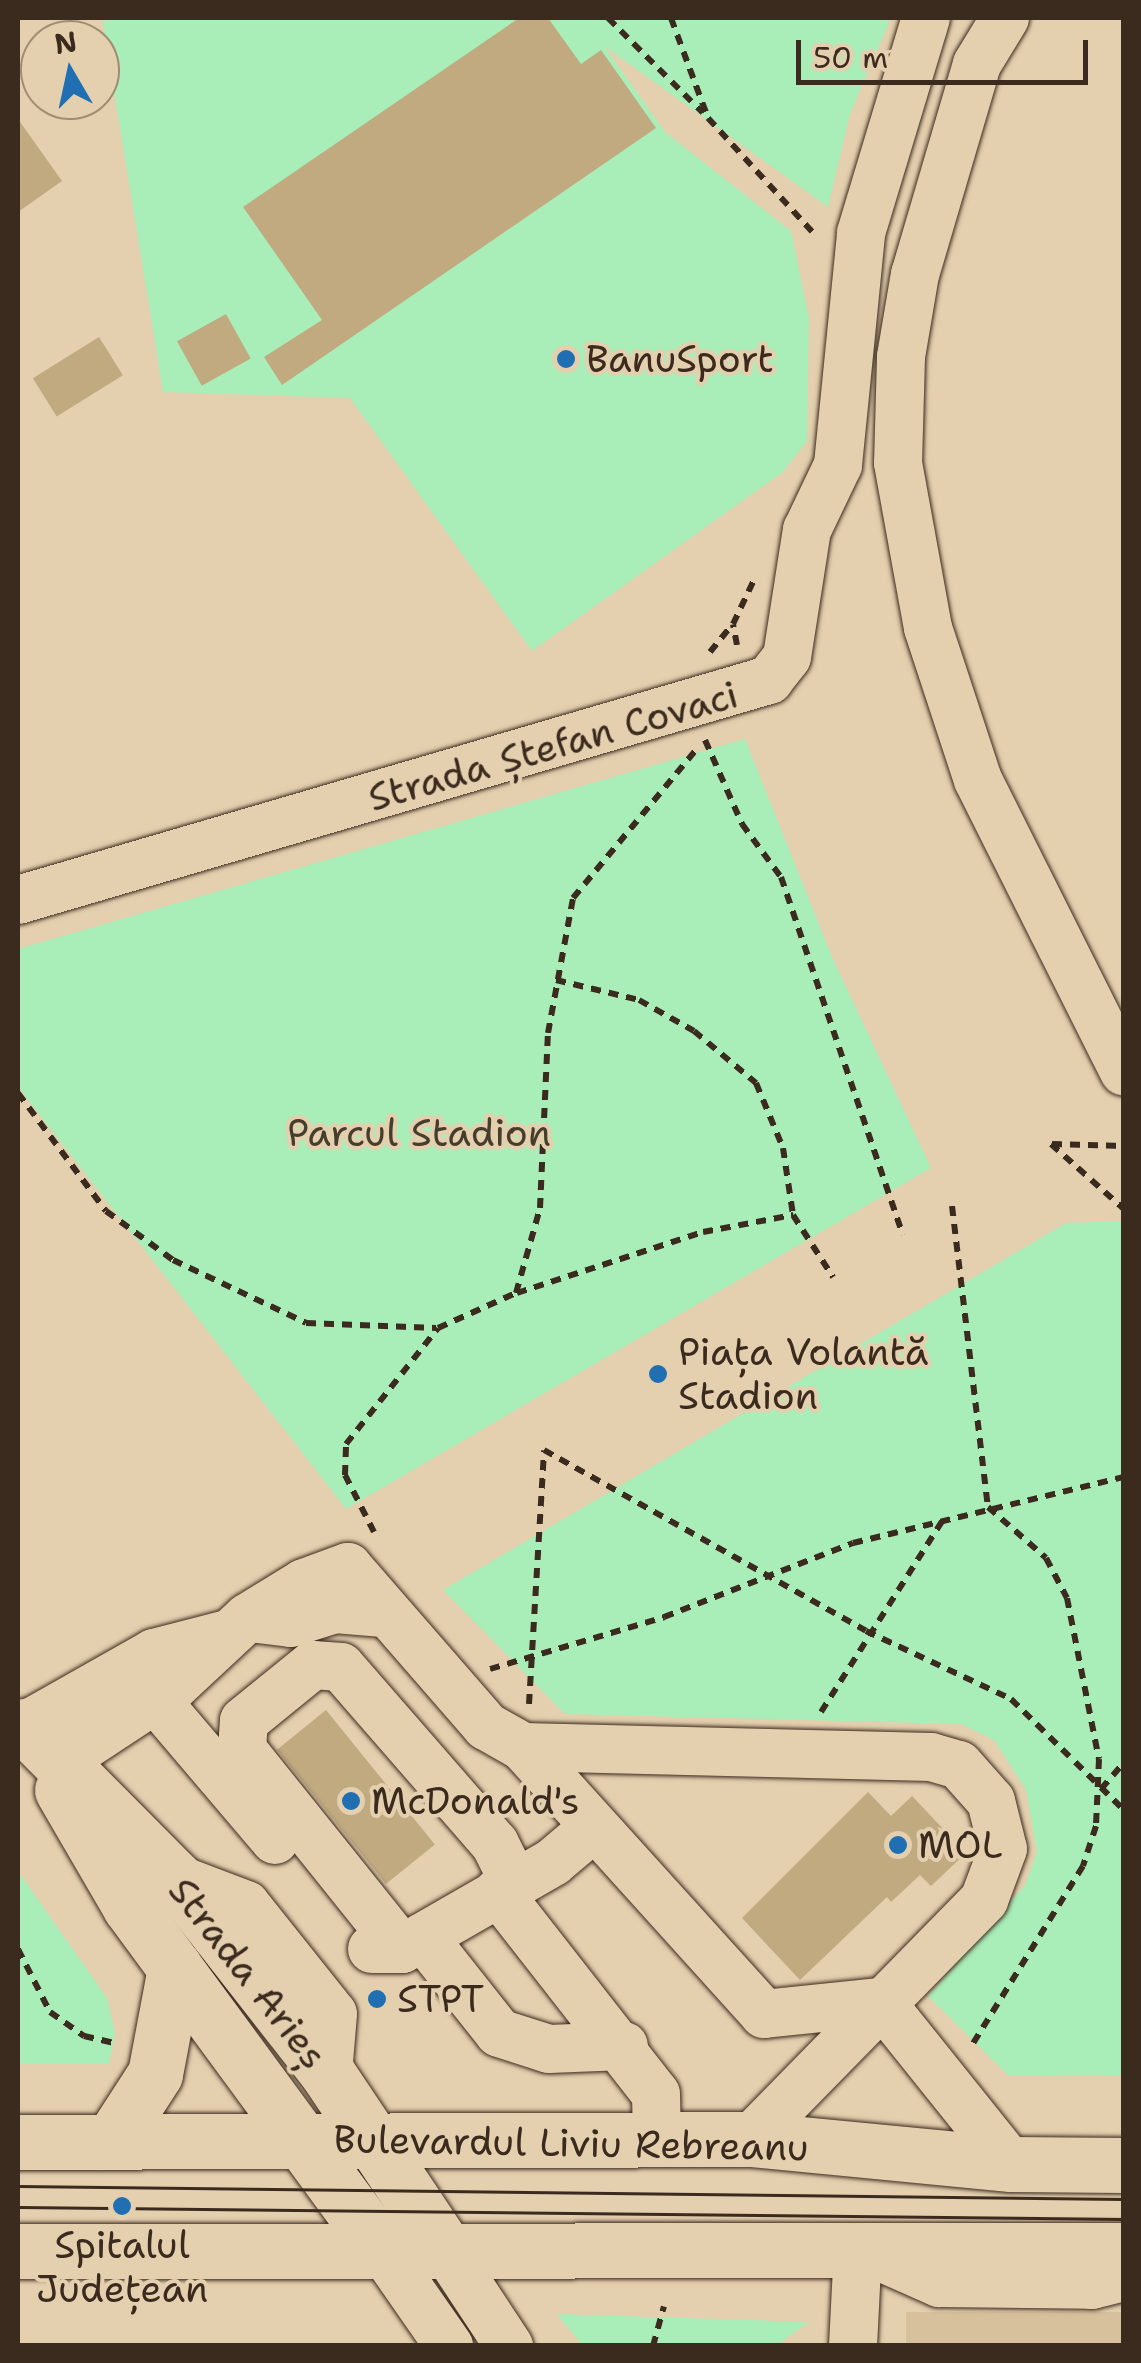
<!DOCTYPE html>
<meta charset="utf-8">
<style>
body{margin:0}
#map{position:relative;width:1141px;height:2363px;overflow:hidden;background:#e4cfae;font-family:"Shantell Sans",sans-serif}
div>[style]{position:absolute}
.built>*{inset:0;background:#d7c19d;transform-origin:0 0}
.green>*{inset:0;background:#a9edb8}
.building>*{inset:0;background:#c1aa80;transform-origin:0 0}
.path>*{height:6px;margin-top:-3px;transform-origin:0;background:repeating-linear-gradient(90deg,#3b2a1e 0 10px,transparent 0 18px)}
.roads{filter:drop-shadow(0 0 2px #3b2a1e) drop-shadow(0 0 2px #3b2a1e)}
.minor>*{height:48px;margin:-24px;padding:0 24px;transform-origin:24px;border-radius:24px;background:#e4cfae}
.major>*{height:55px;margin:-27.5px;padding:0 27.5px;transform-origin:27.5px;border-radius:27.5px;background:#e4cfae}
.tram>*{height:2.5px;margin:-1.25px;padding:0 1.25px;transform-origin:1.25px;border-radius:1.25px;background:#3b2a1e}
.dots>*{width:28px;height:28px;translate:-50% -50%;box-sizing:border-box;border:5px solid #e4cfae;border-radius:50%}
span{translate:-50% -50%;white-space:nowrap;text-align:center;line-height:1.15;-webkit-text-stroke:8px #e4cfae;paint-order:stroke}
.poi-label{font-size:38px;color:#3b2a1e}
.left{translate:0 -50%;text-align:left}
.street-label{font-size:38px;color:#3b2a1e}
.park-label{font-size:38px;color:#463e2d}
.frame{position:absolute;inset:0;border:20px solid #3b2a1e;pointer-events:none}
.north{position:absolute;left:20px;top:20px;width:100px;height:100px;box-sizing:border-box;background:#e4cfae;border:2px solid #a08d74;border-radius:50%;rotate:351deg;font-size:28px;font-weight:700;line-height:40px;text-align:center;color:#3b2a1e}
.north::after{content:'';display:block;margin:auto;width:35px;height:45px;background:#1f6fb2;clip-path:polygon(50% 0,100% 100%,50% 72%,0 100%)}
.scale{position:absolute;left:796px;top:40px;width:292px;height:45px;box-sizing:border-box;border:5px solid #3b2a1e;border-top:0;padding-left:12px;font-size:30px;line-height:35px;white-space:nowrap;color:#3b2a1e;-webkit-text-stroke:8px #e4cfae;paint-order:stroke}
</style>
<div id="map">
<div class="built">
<i style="left:906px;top:2312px;width:217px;height:42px"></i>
</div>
<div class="green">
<i style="clip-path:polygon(102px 18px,891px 18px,850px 114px,828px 207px,604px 46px,665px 132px,791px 231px,809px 319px,807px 441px,783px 472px,532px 651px,350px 398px,163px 392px)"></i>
<i style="clip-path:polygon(745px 739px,832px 957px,931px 1168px,346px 1509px,18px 1087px,18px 949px)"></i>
<i style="clip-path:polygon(1123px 1221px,1123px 2075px,1009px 2076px,928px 1996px,1025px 1885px,1037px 1852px,1026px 1790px,994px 1740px,961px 1724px,565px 1714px,443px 1590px,1066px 1223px)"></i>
<i style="clip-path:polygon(18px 1871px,107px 1998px,115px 2033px,109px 2064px,18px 2064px)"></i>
<i style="clip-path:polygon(557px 2314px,809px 2322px,777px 2345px,583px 2346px)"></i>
</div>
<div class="building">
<i style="clip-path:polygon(519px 18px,548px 18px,581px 64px,601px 50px,656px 128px,282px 385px,264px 357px,322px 320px,243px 207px)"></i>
<i style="clip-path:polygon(18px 119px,62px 181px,18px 212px)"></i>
<i style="left:226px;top:314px;width:51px;height:56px;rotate:61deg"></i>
<i style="left:99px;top:337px;width:45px;height:78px;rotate:58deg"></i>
<i style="left:326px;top:1710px;width:173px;height:63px;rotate:51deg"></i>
<i style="clip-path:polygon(868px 1792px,891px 1816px,912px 1796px,966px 1853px,931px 1886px,920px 1875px,891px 1902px,887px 1897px,800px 1980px,742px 1918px)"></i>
</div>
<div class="path">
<i style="left:608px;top:18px;width:134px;rotate:45deg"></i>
<i style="left:671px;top:18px;width:107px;rotate:69.7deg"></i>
<i style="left:708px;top:118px;width:161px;rotate:47.5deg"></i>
<i style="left:737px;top:645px;width:21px;rotate:-101deg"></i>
<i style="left:733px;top:624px;width:47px;rotate:-64.5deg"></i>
<i style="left:710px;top:652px;width:36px;rotate:-51deg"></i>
<i style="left:705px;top:740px;width:92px;rotate:66.2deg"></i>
<i style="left:742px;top:824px;width:66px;rotate:53.7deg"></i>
<i style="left:781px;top:877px;width:378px;rotate:71.2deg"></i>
<i style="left:556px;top:980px;width:85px;rotate:13.5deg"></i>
<i style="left:639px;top:1000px;width:63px;rotate:29.4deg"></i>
<i style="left:694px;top:1031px;width:81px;rotate:40deg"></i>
<i style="left:756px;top:1083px;width:70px;rotate:67.4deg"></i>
<i style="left:783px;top:1148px;width:68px;rotate:81.5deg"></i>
<i style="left:18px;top:1093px;width:147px;rotate:53.3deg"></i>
<i style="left:106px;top:1211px;width:83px;rotate:36.2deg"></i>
<i style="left:173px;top:1260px;width:147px;rotate:25.3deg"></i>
<i style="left:306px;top:1323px;width:130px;rotate:2.2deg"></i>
<i style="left:1051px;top:1144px;width:98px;rotate:41.7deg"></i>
<i style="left:1052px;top:1144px;width:72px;rotate:1.6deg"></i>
<i style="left:952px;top:1206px;width:303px;rotate:83.2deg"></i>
<i style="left:988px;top:1507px;width:77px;rotate:41.3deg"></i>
<i style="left:1046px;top:1558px;width:45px;rotate:62.3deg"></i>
<i style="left:1067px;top:1598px;width:164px;rotate:78.8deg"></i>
<i style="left:1099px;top:1759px;width:67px;rotate:92.6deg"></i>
<i style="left:1096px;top:1826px;width:42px;rotate:108deg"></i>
<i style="left:1083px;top:1866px;width:214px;rotate:121.8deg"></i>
<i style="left:517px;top:1293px;width:196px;rotate:-18.2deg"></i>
<i style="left:703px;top:1232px;width:92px;rotate:-10.7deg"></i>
<i style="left:793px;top:1215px;width:74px;rotate:57.2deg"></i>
<i style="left:374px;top:1532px;width:64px;rotate:-117deg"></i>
<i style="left:345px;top:1475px;width:31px;rotate:-88deg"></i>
<i style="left:346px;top:1444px;width:148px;rotate:-51.6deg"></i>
<i style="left:438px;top:1328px;width:85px;rotate:-24.2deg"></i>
<i style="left:516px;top:1293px;width:88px;rotate:-74.2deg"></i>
<i style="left:540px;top:1208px;width:175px;rotate:-87.4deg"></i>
<i style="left:548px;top:1033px;width:137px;rotate:-79.5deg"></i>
<i style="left:573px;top:898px;width:197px;rotate:-50.3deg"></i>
<i style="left:490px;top:1669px;width:182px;rotate:-16.6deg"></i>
<i style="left:664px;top:1617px;width:203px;rotate:-21.4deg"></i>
<i style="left:853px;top:1543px;width:279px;rotate:-13.7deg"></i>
<i style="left:529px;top:1704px;width:254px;rotate:-86.6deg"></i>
<i style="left:544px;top:1450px;width:369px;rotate:29.3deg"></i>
<i style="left:866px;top:1631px;width:160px;rotate:25.1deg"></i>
<i style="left:1011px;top:1699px;width:158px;rotate:44.5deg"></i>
<i style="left:821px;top:1712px;width:227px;rotate:-57.6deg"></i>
<i style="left:1101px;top:1789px;width:35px;rotate:-49deg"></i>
<i style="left:18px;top:1949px;width:71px;rotate:63.1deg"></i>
<i style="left:50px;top:2012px;width:42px;rotate:35.2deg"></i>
<i style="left:84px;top:2036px;width:31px;rotate:13deg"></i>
<i style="left:653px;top:2346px;width:41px;rotate:-74.6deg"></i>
</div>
<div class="roads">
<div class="minor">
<i style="left:1005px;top:18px;width:54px;rotate:121.3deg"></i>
<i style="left:977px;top:64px;width:219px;rotate:106.4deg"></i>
<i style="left:915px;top:274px;width:84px;rotate:99.6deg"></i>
<i style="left:901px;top:357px;width:106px;rotate:91.6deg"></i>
<i style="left:898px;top:463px;width:168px;rotate:79.7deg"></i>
<i style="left:928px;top:628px;width:160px;rotate:71.8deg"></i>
<i style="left:978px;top:780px;width:326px;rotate:63.4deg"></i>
<i style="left:18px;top:900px;width:783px;rotate:-16.33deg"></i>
<i style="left:769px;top:680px;width:29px;rotate:-52deg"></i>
<i style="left:787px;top:657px;width:129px;rotate:-81.1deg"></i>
<i style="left:807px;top:530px;width:72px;rotate:-64.5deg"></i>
<i style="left:838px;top:465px;width:233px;rotate:-84.3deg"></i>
<i style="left:861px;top:233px;width:225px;rotate:-73.2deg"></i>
<i style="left:250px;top:1618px;width:41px;rotate:7deg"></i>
<i style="left:291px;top:1623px;width:46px;rotate:-17.7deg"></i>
<i style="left:335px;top:1609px;width:49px;rotate:4.7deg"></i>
<i style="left:155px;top:1699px;width:185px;rotate:49.6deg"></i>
<i style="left:18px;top:1730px;width:156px;rotate:-29.5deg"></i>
<i style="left:154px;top:1653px;width:71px;rotate:-14.6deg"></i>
<i style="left:523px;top:1747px;width:408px;rotate:1.4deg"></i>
<i style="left:931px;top:1757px;width:29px;rotate:16deg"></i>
<i style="left:959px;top:1765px;width:48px;rotate:48.4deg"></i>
<i style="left:991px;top:1801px;width:49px;rotate:76deg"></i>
<i style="left:1003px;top:1849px;width:54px;rotate:110.4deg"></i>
<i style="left:984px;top:1900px;width:334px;rotate:134.4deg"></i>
<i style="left:63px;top:1760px;width:131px;rotate:-33.4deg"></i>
<i style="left:172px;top:1688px;width:103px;rotate:-43deg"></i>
<i style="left:247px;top:1618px;width:67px;rotate:-31.6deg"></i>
<i style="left:304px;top:1583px;width:47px;rotate:-20deg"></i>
<i style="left:348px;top:1567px;width:211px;rotate:49deg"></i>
<i style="left:486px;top:1726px;width:43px;rotate:29.6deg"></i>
<i style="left:523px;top:1747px;width:360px;rotate:47.9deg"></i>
<i style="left:764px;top:2014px;width:118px;rotate:-5.9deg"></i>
<i style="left:881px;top:2002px;width:208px;rotate:51.3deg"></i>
<i style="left:175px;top:1878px;width:76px;rotate:20.8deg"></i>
<i style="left:246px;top:1905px;width:139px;rotate:51.4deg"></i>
<i style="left:333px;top:2014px;width:60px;rotate:94.8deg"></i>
<i style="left:498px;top:1892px;width:256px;rotate:52deg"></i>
<i style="left:656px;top:2094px;width:45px;rotate:88.7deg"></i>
<i style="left:423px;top:1937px;width:122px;rotate:51.6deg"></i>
<i style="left:499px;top:2033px;width:52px;rotate:17.7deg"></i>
<i style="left:549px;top:2049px;width:75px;rotate:-2.3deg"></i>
<i style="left:372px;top:1949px;width:30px"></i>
<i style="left:402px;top:1949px;width:174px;rotate:-29.9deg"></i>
<i style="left:553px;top:1862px;width:51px;rotate:-40.2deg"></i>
<i style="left:402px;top:1949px;width:256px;rotate:-128.7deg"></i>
<i style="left:242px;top:1749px;width:28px;rotate:-86deg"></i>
<i style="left:244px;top:1721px;width:89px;rotate:-39.1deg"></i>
<i style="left:313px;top:1665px;width:28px;rotate:4deg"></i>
<i style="left:341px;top:1667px;width:235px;rotate:49deg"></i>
<i style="left:495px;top:1844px;width:45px;rotate:63.4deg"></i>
<i style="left:383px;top:2251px;width:116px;rotate:55.2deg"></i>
<i style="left:447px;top:2252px;width:113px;rotate:56.6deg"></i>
<i style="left:853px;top:2346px;width:99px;rotate:-87.1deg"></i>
<i style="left:858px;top:2247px;width:89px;rotate:24deg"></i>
<i style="left:939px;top:2283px;width:153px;rotate:0.7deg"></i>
<i style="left:1092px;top:2285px;width:33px;rotate:-14deg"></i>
</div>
<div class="major">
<i style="left:24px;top:1726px;width:214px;rotate:45.2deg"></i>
<i style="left:175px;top:1878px;width:249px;rotate:52deg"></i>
<i style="left:328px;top:2074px;width:214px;rotate:56.2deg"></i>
<i style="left:62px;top:1790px;width:135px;rotate:59.8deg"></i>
<i style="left:130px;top:1907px;width:427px;rotate:53.7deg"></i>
<i style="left:18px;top:2142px;width:732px;rotate:-0.23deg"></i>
<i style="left:750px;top:2139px;width:262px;rotate:5.5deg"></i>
<i style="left:1011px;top:2164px;width:113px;rotate:0.5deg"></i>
<i style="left:111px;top:2142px;width:81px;rotate:-57.1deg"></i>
<i style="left:155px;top:2074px;width:108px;rotate:-79.3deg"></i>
<i style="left:18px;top:2251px;width:1106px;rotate:-0.05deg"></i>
</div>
</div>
<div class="tram">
<i style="left:18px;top:2186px;width:1106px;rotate:0.67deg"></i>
<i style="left:18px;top:2207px;width:1106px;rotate:0.62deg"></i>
</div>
<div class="dots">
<i style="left:566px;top:359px;background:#1f6fb2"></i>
<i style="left:658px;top:1374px;background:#1f6fb2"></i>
<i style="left:351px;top:1801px;background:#1f6fb2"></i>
<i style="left:898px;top:1845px;background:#1f6fb2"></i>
<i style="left:377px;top:1999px;background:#1f6fb2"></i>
<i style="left:122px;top:2206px;background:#1f6fb2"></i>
</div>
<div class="poi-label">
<span class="left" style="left:586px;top:359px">BanuSport</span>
<span class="left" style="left:678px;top:1374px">Piața Volantă<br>Stadion</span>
<span class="left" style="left:371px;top:1801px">McDonald's</span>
<span class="left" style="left:918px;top:1845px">MOL</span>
<span class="left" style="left:397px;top:1999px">STPT</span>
<span style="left:122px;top:2267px">Spitalul<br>Județean</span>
</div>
<div class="street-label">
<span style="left:553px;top:746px;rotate:-16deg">Strada Ștefan Covaci</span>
<span style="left:248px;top:1973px;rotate:52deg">Strada Arieș</span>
<span style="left:571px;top:2143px;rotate:1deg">Bulevardul Liviu Rebreanu</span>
</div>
<div class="park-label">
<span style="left:419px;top:1133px">Parcul Stadion</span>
</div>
<div class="frame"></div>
<div class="north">N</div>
<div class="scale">50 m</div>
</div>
